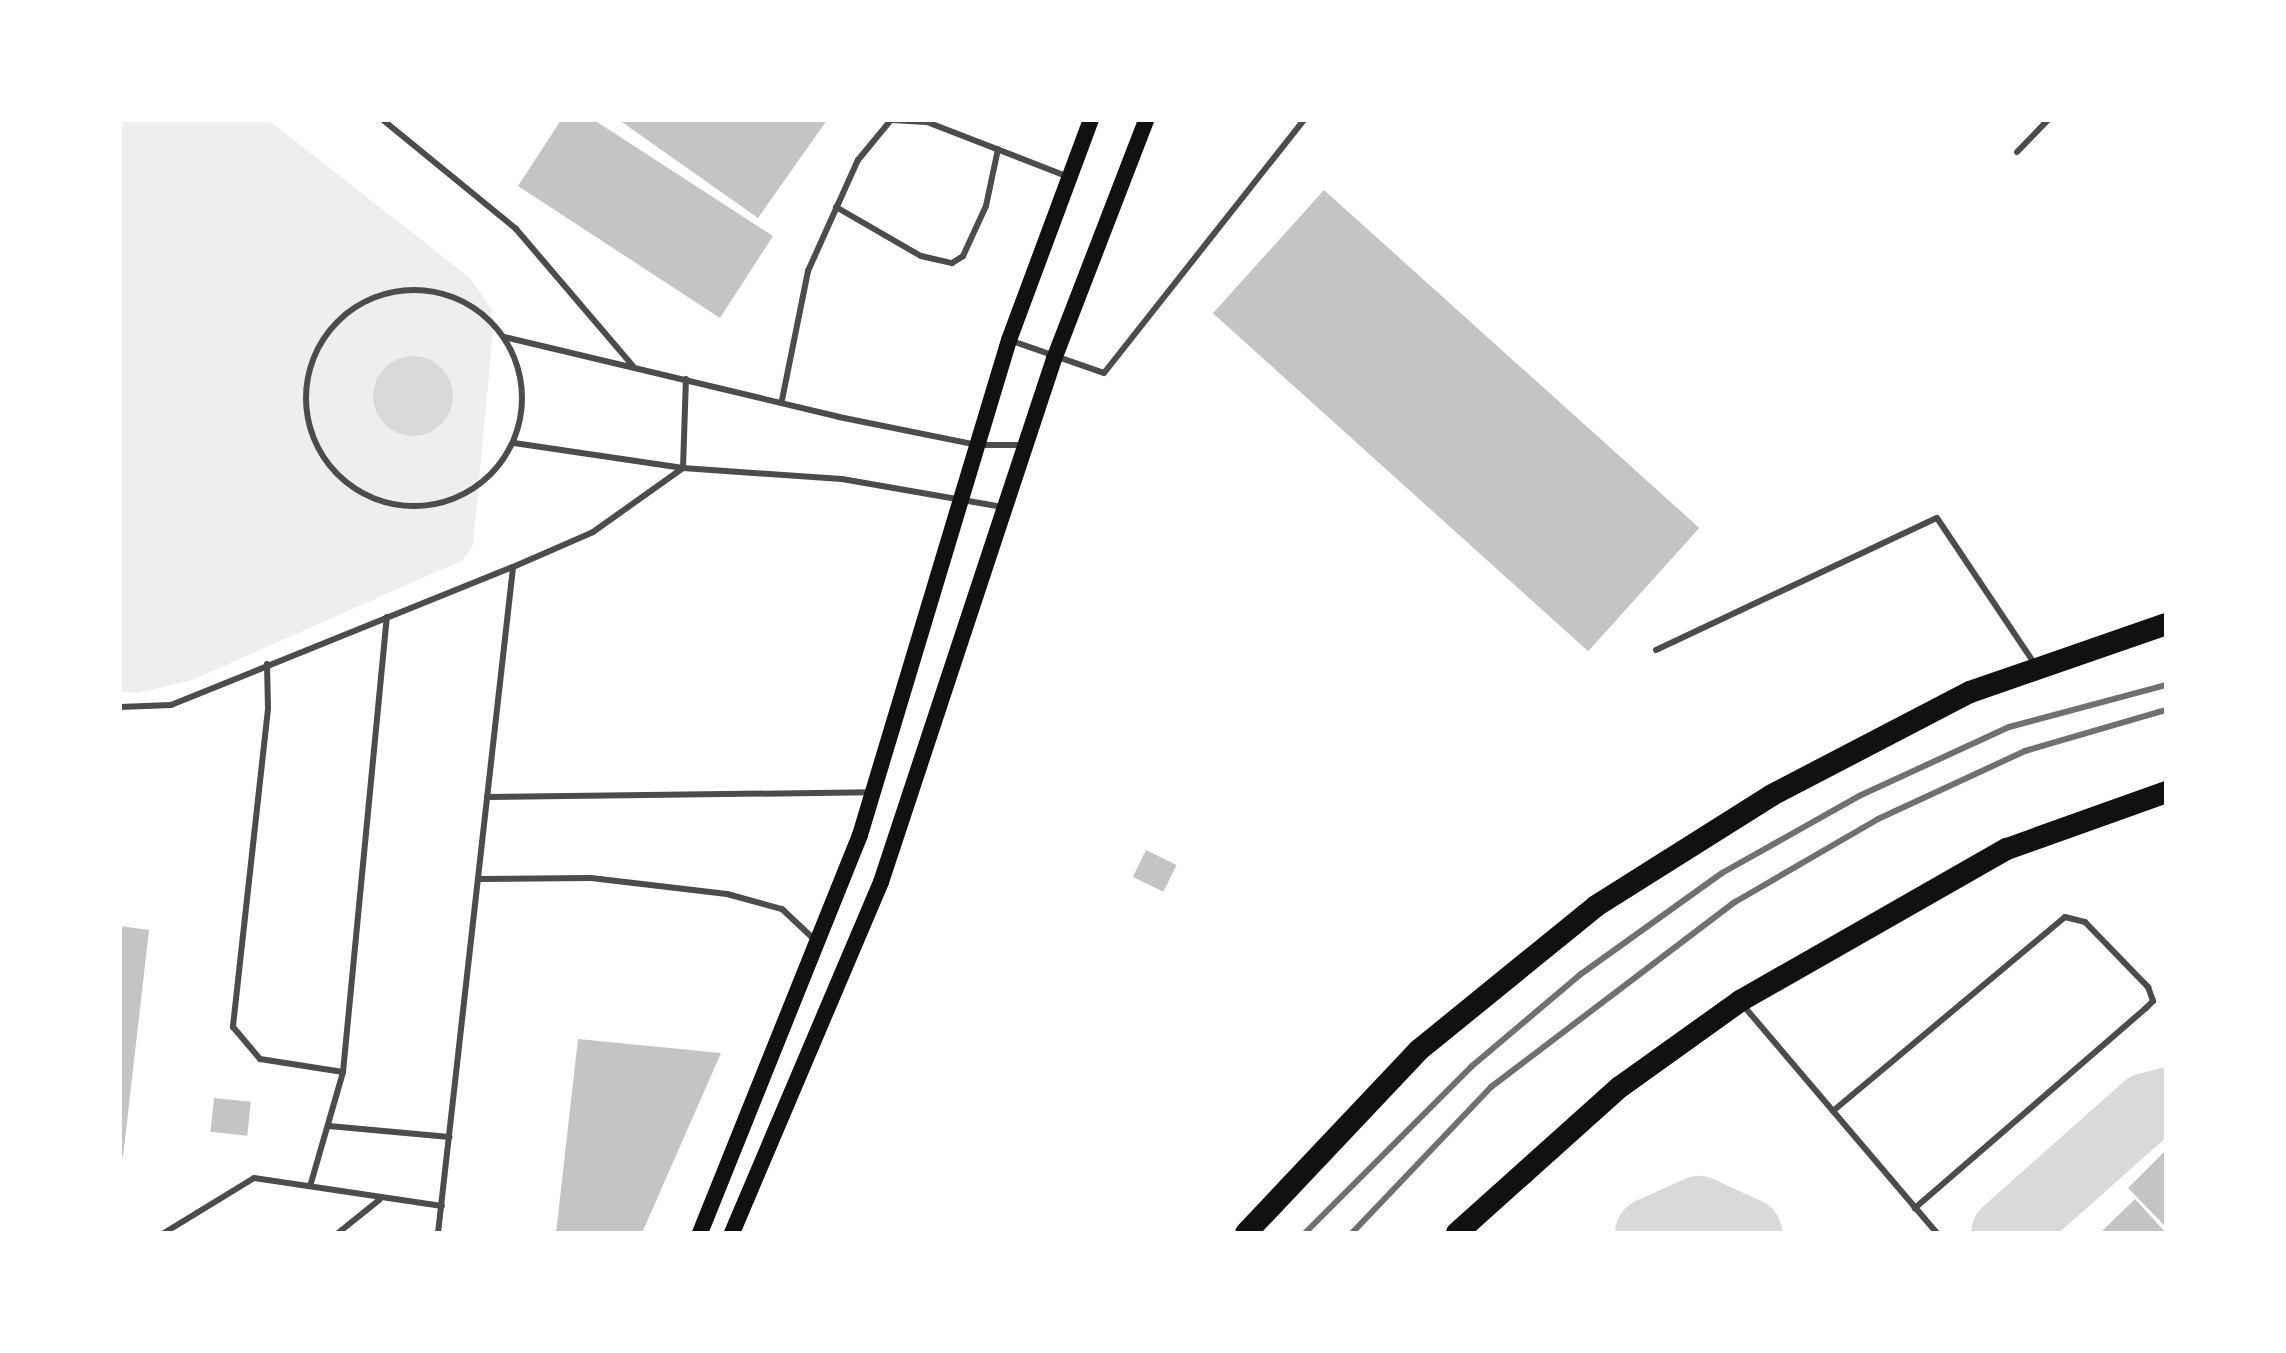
<!DOCTYPE html>
<style>
body{margin:0}
#map{position:relative;width:2286px;height:1353px;overflow:hidden;background:#fff;font-family:"Varela Round",sans-serif}
div>[style]{position:absolute}
.green>*{inset:0;background:#eee}
.water>*{inset:0;background:#d9d9d9}
.round{border-radius:50%}
.river>*{height:70px;margin:-35px;padding:0 35px;transform-origin:35px;border-radius:35px;background:#d9d9d9}
.building>*{inset:0;background:#c4c4c4;transform-origin:0 0}
.service>*{height:6px;margin:-3px;padding:0 3px;transform-origin:3px;border-radius:3px;background:#4c4c4c}
.service>.ring{margin:-3px;padding:0;box-sizing:content-box;background:none;border:6px solid #4c4c4c;border-radius:50%}
.secondary>*{height:16px;margin:-8px;padding:0 8px;transform-origin:8px;border-radius:8px;background:#111}
.trunk>*{height:22px;margin:-11px;padding:0 11px;transform-origin:11px;border-radius:11px;background:#111}
.rail>*{height:6px;margin:-3px;padding:0 3px;transform-origin:3px;border-radius:3px;background:#707070}
span{translate:-50% -50%;white-space:nowrap;text-align:center;line-height:1.15;-webkit-text-stroke:6px #fff;paint-order:stroke}
.frame{position:absolute;inset:0;border:122px solid #fff;pointer-events:none}
</style>
<div id="map">
<div class="green">
<i style="clip-path:polygon(120px 120px,268px 120px,469px 277px,492px 310px,493px 331px,473px 545px,463px 560px,192px 680px,137px 693px,120px 691px)"></i>
</div>
<div class="water">
<i class="round" style="left:373px;top:356px;width:80px;height:80px"></i>
</div>
<div class="river">
<i style="left:1650px;top:1233px;width:54px;rotate:-24.2deg"></i>
<i style="left:1699px;top:1211px;width:53px;rotate:24.6deg"></i>
<i style="left:2006px;top:1233px;width:188px;rotate:-41.6deg"></i>
<i style="left:2147px;top:1108px;width:20px;rotate:-15deg"></i>
</div>
<div class="building">
<i style="clip-path:polygon(561px 120px,594px 120px,773px 236px,720px 318px,518px 186px)"></i>
<i style="clip-path:polygon(619px 120px,827px 120px,758px 218px)"></i>
<i style="left:1324px;top:190px;width:505px;height:166px;rotate:42deg"></i>
<i style="left:1146px;top:850px;width:34px;height:30px;rotate:26deg"></i>
<i style="clip-path:polygon(120px 926px,149px 930px,123px 1157px,120px 1156px)"></i>
<i style="clip-path:polygon(578px 1039px,721px 1053px,642px 1233px,556px 1233px)"></i>
<i style="left:214px;top:1098px;width:37px;height:34px;rotate:6deg"></i>
<i style="clip-path:polygon(2166px 1150px,2166px 1227px,2128px 1188px)"></i>
<i style="clip-path:polygon(2135px 1199px,2166px 1233px,2100px 1233px)"></i>
</div>
<div class="service">
<i style="left:383px;top:120px;width:172px;rotate:39.3deg"></i>
<i style="left:516px;top:229px;width:180px;rotate:49.5deg"></i>
<i style="left:2017px;top:152px;width:45px;rotate:-45.9deg"></i>
<i style="left:836px;top:207px;width:98px;rotate:30deg"></i>
<i style="left:921px;top:256px;width:32px;rotate:13deg"></i>
<i style="left:952px;top:263px;width:13px;rotate:-32deg"></i>
<i style="left:963px;top:256px;width:55px;rotate:-65.3deg"></i>
<i style="left:986px;top:206px;width:58px;rotate:-78.1deg"></i>
<i class="ring" style="left:306px;top:290px;width:210px;height:210px"></i>
<i style="left:504px;top:337px;width:344px;rotate:13.4deg"></i>
<i style="left:839px;top:417px;width:142px;rotate:11.4deg"></i>
<i style="left:978px;top:445px;width:44px"></i>
<i style="left:1012px;top:341px;width:97px;rotate:19.2deg"></i>
<i style="left:1104px;top:373px;width:323px;rotate:-51.7deg"></i>
<i style="left:782px;top:400px;width:132px;rotate:-78.6deg"></i>
<i style="left:808px;top:271px;width:122px;rotate:-65.8deg"></i>
<i style="left:858px;top:160px;width:52px;rotate:-50.5deg"></i>
<i style="left:891px;top:120px;width:36px;rotate:3deg"></i>
<i style="left:927px;top:122px;width:152px;rotate:21.2deg"></i>
<i style="left:514px;top:443px;width:171px;rotate:8.4deg"></i>
<i style="left:683px;top:468px;width:89px;rotate:-88.1deg"></i>
<i style="left:1656px;top:650px;width:310px;rotate:-25.2deg"></i>
<i style="left:1937px;top:518px;width:178px;rotate:56.2deg"></i>
<i style="left:267px;top:664px;width:45px;rotate:88.7deg"></i>
<i style="left:268px;top:709px;width:320px;rotate:96.3deg"></i>
<i style="left:233px;top:1027px;width:42px;rotate:49.8deg"></i>
<i style="left:260px;top:1059px;width:84px;rotate:8.9deg"></i>
<i style="left:120px;top:707px;width:51px;rotate:-2.2deg"></i>
<i style="left:171px;top:705px;width:369px;rotate:-22deg"></i>
<i style="left:513px;top:567px;width:87px;rotate:-23.6deg"></i>
<i style="left:593px;top:532px;width:110px;rotate:-35.4deg"></i>
<i style="left:683px;top:468px;width:159px;rotate:4deg"></i>
<i style="left:842px;top:479px;width:163px;rotate:9.9deg"></i>
<i style="left:487px;top:797px;width:383px;rotate:-0.7deg"></i>
<i style="left:479px;top:879px;width:112px;rotate:-0.5deg"></i>
<i style="left:591px;top:878px;width:137px;rotate:6.7deg"></i>
<i style="left:727px;top:894px;width:57px;rotate:15.3deg"></i>
<i style="left:782px;top:909px;width:47px;rotate:43.3deg"></i>
<i style="left:1742px;top:1004px;width:301px;rotate:49.6deg"></i>
<i style="left:1833px;top:1111px;width:302px;rotate:-39.9deg"></i>
<i style="left:2065px;top:917px;width:21px;rotate:14deg"></i>
<i style="left:2085px;top:922px;width:91px;rotate:45.9deg"></i>
<i style="left:2148px;top:987px;width:15px;rotate:70deg"></i>
<i style="left:2153px;top:1001px;width:10px;rotate:135deg"></i>
<i style="left:2146px;top:1008px;width:306px;rotate:139.1deg"></i>
<i style="left:329px;top:1126px;width:121px;rotate:5.2deg"></i>
<i style="left:311px;top:1183px;width:116px;rotate:-73.9deg"></i>
<i style="left:343px;top:1072px;width:457px;rotate:-84.5deg"></i>
<i style="left:164px;top:1233px;width:105px;rotate:-31.4deg"></i>
<i style="left:254px;top:1178px;width:190px;rotate:8.5deg"></i>
<i style="left:338px;top:1233px;width:53px;rotate:-38.8deg"></i>
<i style="left:438px;top:1233px;width:670px;rotate:-83.57deg"></i>
</div>
<div class="secondary">
<i style="left:700px;top:1233px;width:429px;rotate:-68.1deg"></i>
<i style="left:860px;top:835px;width:517px;rotate:-73.25deg"></i>
<i style="left:1009px;top:340px;width:235px;rotate:-69.6deg"></i>
<i style="left:732px;top:1233px;width:381px;rotate:-67deg"></i>
<i style="left:881px;top:882px;width:551px;rotate:-71.7deg"></i>
<i style="left:1054px;top:359px;width:256px;rotate:-68.9deg"></i>
</div>
<div class="trunk">
<i style="left:1246px;top:1233px;width:252px;rotate:-46.6deg"></i>
<i style="left:1419px;top:1050px;width:228px;rotate:-39.1deg"></i>
<i style="left:1596px;top:906px;width:208px;rotate:-32.2deg"></i>
<i style="left:1772px;top:795px;width:223px;rotate:-27.5deg"></i>
<i style="left:1970px;top:692px;width:207px;rotate:-19.1deg"></i>
<i style="left:1457px;top:1233px;width:219px;rotate:-41.9deg"></i>
<i style="left:1620px;top:1087px;width:148px;rotate:-35.6deg"></i>
<i style="left:1740px;top:1001px;width:307px;rotate:-29.7deg"></i>
<i style="left:2007px;top:849px;width:169px;rotate:-19.7deg"></i>
</div>
<div class="rail">
<i style="left:1305px;top:1233px;width:236px;rotate:-45deg"></i>
<i style="left:1472px;top:1066px;width:143px;rotate:-40.2deg"></i>
<i style="left:1581px;top:974px;width:173px;rotate:-35.6deg"></i>
<i style="left:1722px;top:873px;width:157px;rotate:-29.3deg"></i>
<i style="left:1859px;top:796px;width:165px;rotate:-24.7deg"></i>
<i style="left:2009px;top:727px;width:163px;rotate:-15deg"></i>
<i style="left:1352px;top:1233px;width:202px;rotate:-46.4deg"></i>
<i style="left:1491px;top:1087px;width:306px;rotate:-37.2deg"></i>
<i style="left:1735px;top:902px;width:165px;rotate:-30.1deg"></i>
<i style="left:1878px;top:819px;width:162px;rotate:-24.8deg"></i>
<i style="left:2025px;top:751px;width:147px;rotate:-16.2deg"></i>
</div>
<div class="frame"></div>
</div>
